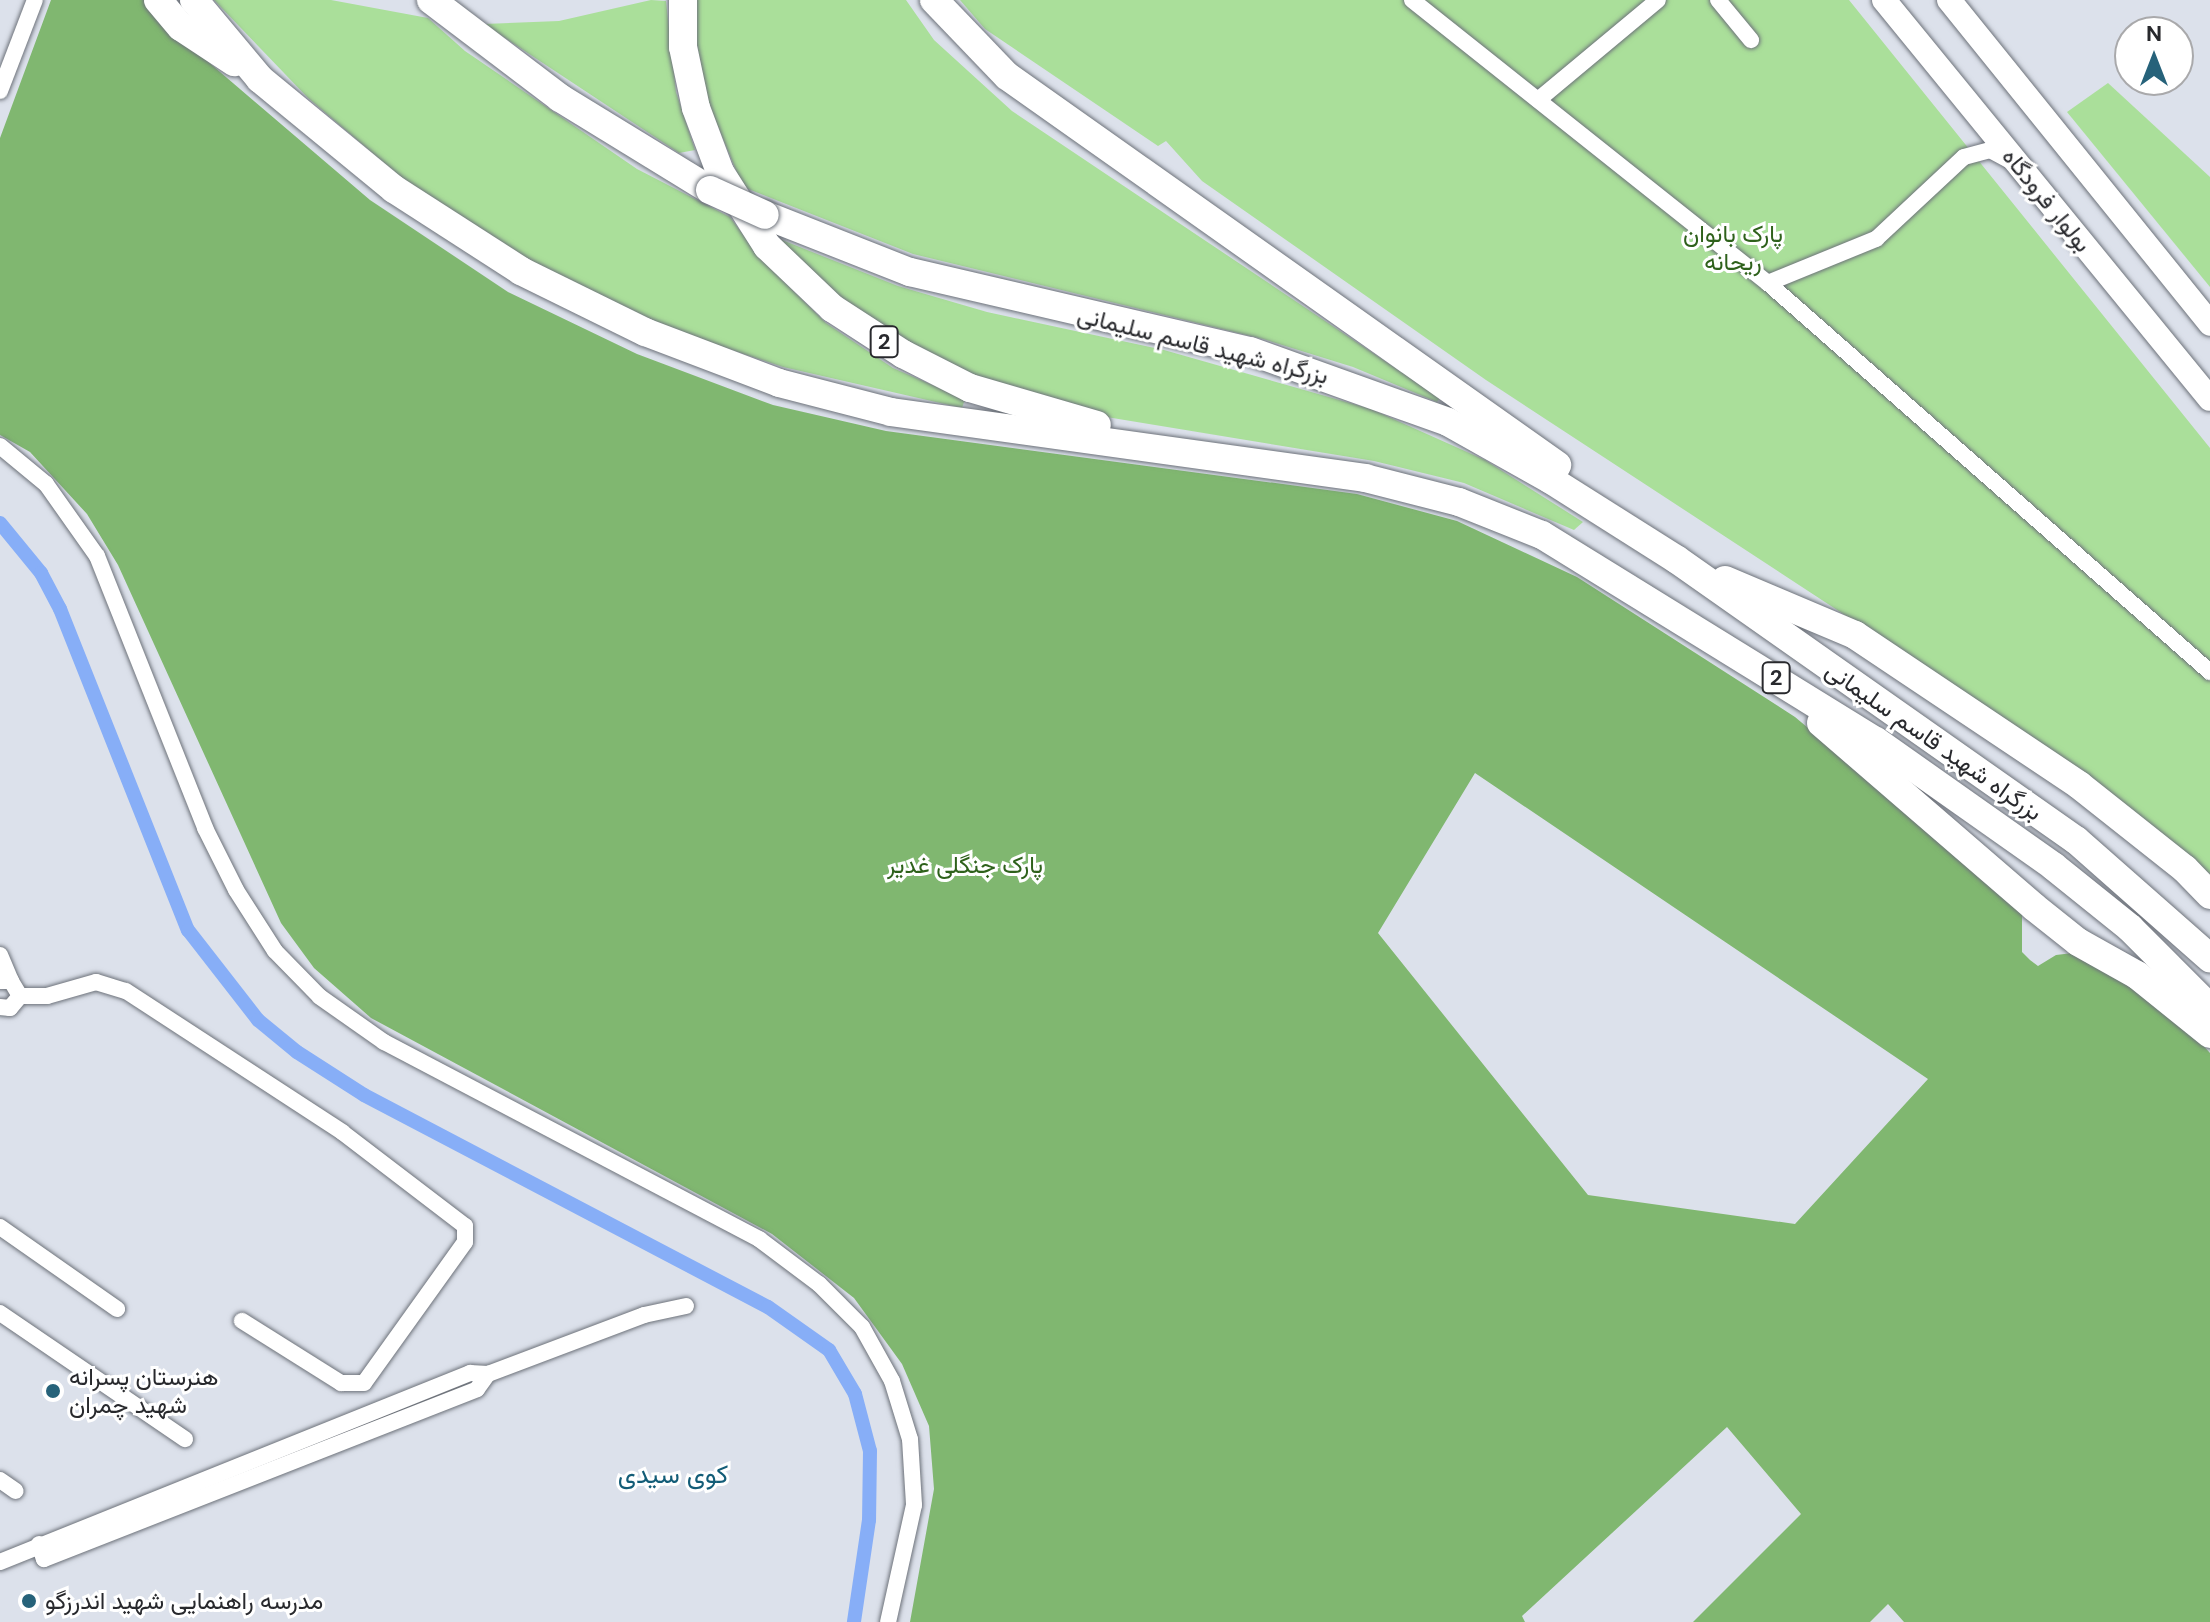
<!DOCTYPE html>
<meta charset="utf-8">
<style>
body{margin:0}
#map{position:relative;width:2210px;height:1622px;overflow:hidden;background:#dce1eb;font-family:"DM Sans",Vazirmatn,sans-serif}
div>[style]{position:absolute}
.green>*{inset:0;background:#aadf9a}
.forest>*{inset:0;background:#80b770}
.canal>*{height:14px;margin:-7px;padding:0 7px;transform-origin:7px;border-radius:7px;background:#87aef7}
.roads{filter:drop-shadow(0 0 2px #6d727a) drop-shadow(0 0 2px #6d727a)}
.minor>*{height:16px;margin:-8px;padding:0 8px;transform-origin:8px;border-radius:8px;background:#fff}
.secondary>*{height:24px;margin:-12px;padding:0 12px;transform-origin:12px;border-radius:12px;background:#fff}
.trunk>*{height:28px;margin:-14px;padding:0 14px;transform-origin:14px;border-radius:14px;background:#fff}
.bridges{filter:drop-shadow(0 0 2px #6d727a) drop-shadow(0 0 2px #6d727a)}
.trunk-bridge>*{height:28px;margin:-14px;padding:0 14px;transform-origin:14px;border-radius:14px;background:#fff}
.dots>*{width:22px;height:22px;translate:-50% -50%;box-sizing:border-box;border:4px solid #fff;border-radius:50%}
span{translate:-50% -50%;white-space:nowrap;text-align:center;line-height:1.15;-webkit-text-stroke:6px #fff;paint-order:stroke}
.shield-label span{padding:2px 6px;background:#fff;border:2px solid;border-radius:6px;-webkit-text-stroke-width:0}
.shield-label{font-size:22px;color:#28292d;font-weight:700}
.street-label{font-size:24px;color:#28292d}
.park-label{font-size:24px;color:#2e611b}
.poi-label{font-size:24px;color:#28292d}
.left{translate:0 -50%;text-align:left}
.neighbourhood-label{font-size:26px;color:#125c77}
.north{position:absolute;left:2114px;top:16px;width:80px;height:80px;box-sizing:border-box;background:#fff;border:2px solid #a9a9ab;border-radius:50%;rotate:0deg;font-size:22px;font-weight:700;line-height:32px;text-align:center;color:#28292d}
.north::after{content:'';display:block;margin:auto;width:28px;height:36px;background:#26627a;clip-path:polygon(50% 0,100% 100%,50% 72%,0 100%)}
</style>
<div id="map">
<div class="green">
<i style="clip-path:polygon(214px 0,331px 0,428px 18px,465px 51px,637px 169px,730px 217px,761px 259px,826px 323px,893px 368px,965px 399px,962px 408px,783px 367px,648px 322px,528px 262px,403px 179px,308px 98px)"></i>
<i style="clip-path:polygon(651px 0,666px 1px,676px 92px,695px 150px,679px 153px,484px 24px,559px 21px)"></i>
<i style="clip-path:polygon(697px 0,906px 0,934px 40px,1012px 111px,1440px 398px,1437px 402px,1353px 367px,1263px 339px,913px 254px,743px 187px,707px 100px,696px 38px)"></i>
<i style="clip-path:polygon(960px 0,1849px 0,2210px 448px,2210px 874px,2083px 771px,1486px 380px,1202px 181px,1166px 141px,1158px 146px,985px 29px)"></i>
<i style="clip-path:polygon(2108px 83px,2210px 177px,2210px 287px,2067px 112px)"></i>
<i style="clip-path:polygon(777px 238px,898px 286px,987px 312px,1164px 350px,1371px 409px,1485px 460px,1583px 522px,1574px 530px,1464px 483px,1374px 461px,1070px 411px,979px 382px,845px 306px)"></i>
</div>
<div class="forest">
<i style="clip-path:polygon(evenodd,51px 0,147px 0,178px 36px,370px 200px,508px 292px,637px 354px,773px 405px,886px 431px,1357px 494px,1457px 521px,1577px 577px,1795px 717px,2022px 907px,2022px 952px,2030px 960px,2038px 966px,2056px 955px,2081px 952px,2182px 1022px,2210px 1053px,2210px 1622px,1904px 1622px,1888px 1604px,1870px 1622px,1693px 1622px,1801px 1514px,1727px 1427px,1522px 1616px,1525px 1622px,910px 1622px,934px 1489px,929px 1426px,902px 1364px,854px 1298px,772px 1234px,371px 1018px,314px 968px,281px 923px,118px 565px,87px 514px,30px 452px,0 435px,0 138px,51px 0,1475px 773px,1928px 1079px,1795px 1224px,1588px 1195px,1378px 933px,1475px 773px)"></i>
</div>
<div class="canal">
<i style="left:0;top:523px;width:65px;rotate:50.6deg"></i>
<i style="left:41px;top:573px;width:41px;rotate:62.2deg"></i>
<i style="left:60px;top:609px;width:346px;rotate:68.3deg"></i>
<i style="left:188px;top:930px;width:114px;rotate:52.1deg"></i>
<i style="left:258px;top:1020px;width:50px;rotate:39.4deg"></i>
<i style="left:297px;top:1052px;width:80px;rotate:32.7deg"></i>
<i style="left:364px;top:1095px;width:456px;rotate:27.7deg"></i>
<i style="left:768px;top:1307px;width:75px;rotate:35.2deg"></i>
<i style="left:829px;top:1350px;width:51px;rotate:59.4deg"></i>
<i style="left:855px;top:1394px;width:59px;rotate:75.3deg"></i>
<i style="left:870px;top:1451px;width:69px;rotate:90.8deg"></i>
<i style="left:869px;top:1520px;width:103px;rotate:98.4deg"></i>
</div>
<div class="roads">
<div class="minor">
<i style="left:1412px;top:0;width:455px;rotate:38.5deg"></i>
<i style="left:1768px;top:283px;width:589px;rotate:41.35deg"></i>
<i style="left:1718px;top:0;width:52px;rotate:50.5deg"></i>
<i style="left:0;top:91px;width:97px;rotate:-69deg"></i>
<i style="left:1538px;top:100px;width:156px;rotate:-39.8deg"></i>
<i style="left:1768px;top:283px;width:117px;rotate:-22.2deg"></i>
<i style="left:1876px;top:239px;width:120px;rotate:-43deg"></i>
<i style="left:1964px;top:157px;width:27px;rotate:-15deg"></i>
<i style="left:1990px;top:150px;width:21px;rotate:28deg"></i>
<i style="left:0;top:446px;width:60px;rotate:39.6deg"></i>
<i style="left:46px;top:484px;width:88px;rotate:54.7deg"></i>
<i style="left:97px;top:556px;width:293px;rotate:68.3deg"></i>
<i style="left:205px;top:828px;width:69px;rotate:63.4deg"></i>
<i style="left:236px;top:890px;width:72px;rotate:57.4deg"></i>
<i style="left:275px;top:951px;width:64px;rotate:45.6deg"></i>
<i style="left:320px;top:997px;width:78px;rotate:35.1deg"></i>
<i style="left:384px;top:1042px;width:424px;rotate:27.7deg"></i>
<i style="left:759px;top:1239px;width:75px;rotate:36.9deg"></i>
<i style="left:819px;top:1284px;width:61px;rotate:45deg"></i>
<i style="left:862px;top:1327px;width:62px;rotate:60.9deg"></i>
<i style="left:892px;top:1381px;width:61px;rotate:72.8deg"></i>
<i style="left:910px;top:1439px;width:66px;rotate:86.5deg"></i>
<i style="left:914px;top:1505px;width:120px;rotate:102.5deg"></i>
<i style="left:0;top:955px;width:28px;rotate:67deg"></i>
<i style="left:0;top:981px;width:11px"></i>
<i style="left:11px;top:981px;width:17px;rotate:59deg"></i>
<i style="left:20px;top:996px;width:27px"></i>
<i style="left:47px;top:996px;width:51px;rotate:-15.9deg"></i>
<i style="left:96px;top:982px;width:31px;rotate:17deg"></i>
<i style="left:126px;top:991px;width:258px;rotate:33.1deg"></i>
<i style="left:342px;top:1132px;width:155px;rotate:37.4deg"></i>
<i style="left:465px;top:1226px;width:16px;rotate:90deg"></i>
<i style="left:465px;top:1242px;width:173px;rotate:125.6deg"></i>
<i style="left:364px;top:1383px;width:23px;rotate:180deg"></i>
<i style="left:341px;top:1383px;width:117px;rotate:-147.9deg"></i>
<i style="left:0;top:1007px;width:10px;rotate:6deg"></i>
<i style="left:10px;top:1008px;width:16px;rotate:-50deg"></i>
<i style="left:0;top:1227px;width:143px;rotate:35deg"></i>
<i style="left:0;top:1313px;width:224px;rotate:34.3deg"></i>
<i style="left:0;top:1480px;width:19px;rotate:35deg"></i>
<i style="left:39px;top:1544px;width:16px;rotate:72deg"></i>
<i style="left:44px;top:1559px;width:465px;rotate:-21.4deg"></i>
<i style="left:477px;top:1389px;width:19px;rotate:-54deg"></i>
<i style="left:0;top:1562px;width:507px;rotate:-21.91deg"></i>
<i style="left:470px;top:1373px;width:18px;rotate:3deg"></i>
<i style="left:488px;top:1374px;width:167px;rotate:-20.7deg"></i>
<i style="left:644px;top:1315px;width:43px;rotate:-12.1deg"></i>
</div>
<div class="secondary">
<i style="left:1884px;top:0;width:515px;rotate:50.75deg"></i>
<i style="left:1949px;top:0;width:416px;rotate:51.1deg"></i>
</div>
<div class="trunk">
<i style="left:158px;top:0;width:35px;rotate:50deg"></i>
<i style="left:181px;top:27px;width:64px;rotate:33.4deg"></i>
<i style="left:194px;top:0;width:103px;rotate:50.1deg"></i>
<i style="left:260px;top:79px;width:173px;rotate:39.4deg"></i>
<i style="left:394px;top:189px;width:151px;rotate:32.8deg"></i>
<i style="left:521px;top:271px;width:138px;rotate:26.2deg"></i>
<i style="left:645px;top:332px;width:143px;rotate:20.8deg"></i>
<i style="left:779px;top:383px;width:116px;rotate:14.5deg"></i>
<i style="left:891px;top:412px;width:479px;rotate:7.9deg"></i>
<i style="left:1365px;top:478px;width:97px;rotate:14.3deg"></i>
<i style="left:1459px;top:502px;width:89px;rotate:21.7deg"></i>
<i style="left:1542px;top:535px;width:392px;rotate:31.7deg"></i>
<i style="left:1876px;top:741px;width:217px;rotate:35.2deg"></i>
<i style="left:2053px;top:866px;width:99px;rotate:38.8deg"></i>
<i style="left:2130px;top:928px;width:113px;rotate:45deg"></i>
<i style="left:431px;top:0;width:162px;rotate:37.2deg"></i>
<i style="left:560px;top:98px;width:176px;rotate:31.5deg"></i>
<i style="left:683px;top:0;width:47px;rotate:90deg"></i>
<i style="left:683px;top:47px;width:62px;rotate:78deg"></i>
<i style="left:696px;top:108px;width:68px;rotate:69.4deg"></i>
<i style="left:720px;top:172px;width:88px;rotate:57.6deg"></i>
<i style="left:767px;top:246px;width:90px;rotate:43.6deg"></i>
<i style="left:832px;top:308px;width:85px;rotate:32.9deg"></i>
<i style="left:903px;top:354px;width:75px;rotate:26.9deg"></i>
<i style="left:970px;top:388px;width:132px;rotate:16.2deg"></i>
<i style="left:934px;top:0;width:105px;rotate:46.2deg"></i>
<i style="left:1007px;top:76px;width:674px;rotate:35.27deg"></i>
<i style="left:765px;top:215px;width:156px;rotate:21.5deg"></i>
<i style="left:910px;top:272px;width:349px;rotate:13.1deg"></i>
<i style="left:1250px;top:351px;width:210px;rotate:19.7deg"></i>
<i style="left:1448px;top:422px;width:118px;rotate:29.4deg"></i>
<i style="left:1551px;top:480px;width:148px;rotate:32.3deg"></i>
<i style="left:1676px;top:559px;width:489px;rotate:35.1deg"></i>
<i style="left:2076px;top:840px;width:179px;rotate:41.4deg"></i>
<i style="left:1725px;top:580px;width:141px;rotate:22.9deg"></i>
<i style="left:1855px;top:635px;width:270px;rotate:33.8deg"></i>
<i style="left:2079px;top:785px;width:135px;rotate:38.4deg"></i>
<i style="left:2185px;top:869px;width:36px;rotate:46deg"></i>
<i style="left:1821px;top:723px;width:281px;rotate:40.8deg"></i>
<i style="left:2034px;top:907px;width:56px;rotate:38.5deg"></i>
<i style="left:2078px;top:942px;width:68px;rotate:29.2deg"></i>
<i style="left:2137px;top:975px;width:94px;rotate:38.9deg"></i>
</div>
</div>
<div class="bridges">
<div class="trunk-bridge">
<i style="left:710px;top:190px;width:60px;rotate:24.4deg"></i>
</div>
</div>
<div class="dots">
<i style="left:53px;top:1391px;background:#26627a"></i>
<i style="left:29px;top:1601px;background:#26627a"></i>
</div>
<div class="shield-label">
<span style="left:884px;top:342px">2</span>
<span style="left:1776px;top:678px">2</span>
</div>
<div class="street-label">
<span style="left:2047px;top:200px;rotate:51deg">بولوار فرودگاه</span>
<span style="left:1203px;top:345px;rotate:14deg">بزرگراه شهید قاسم سلیمانی</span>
<span style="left:1934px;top:741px;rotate:35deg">بزرگراه شهید قاسم سلیمانی</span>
</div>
<div class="park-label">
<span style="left:1733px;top:248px">پارک بانوان<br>ریحانه</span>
<span style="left:965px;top:865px">پارک جنگلی غدیر</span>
</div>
<div class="poi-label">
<span class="left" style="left:69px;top:1391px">هنرستان پسرانه<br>شهید چمران</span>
<span class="left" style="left:45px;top:1601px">مدرسه راهنمایی شهید اندرزگو</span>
</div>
<div class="neighbourhood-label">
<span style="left:673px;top:1475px">کوی سیدی</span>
</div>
<div class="north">N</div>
</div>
